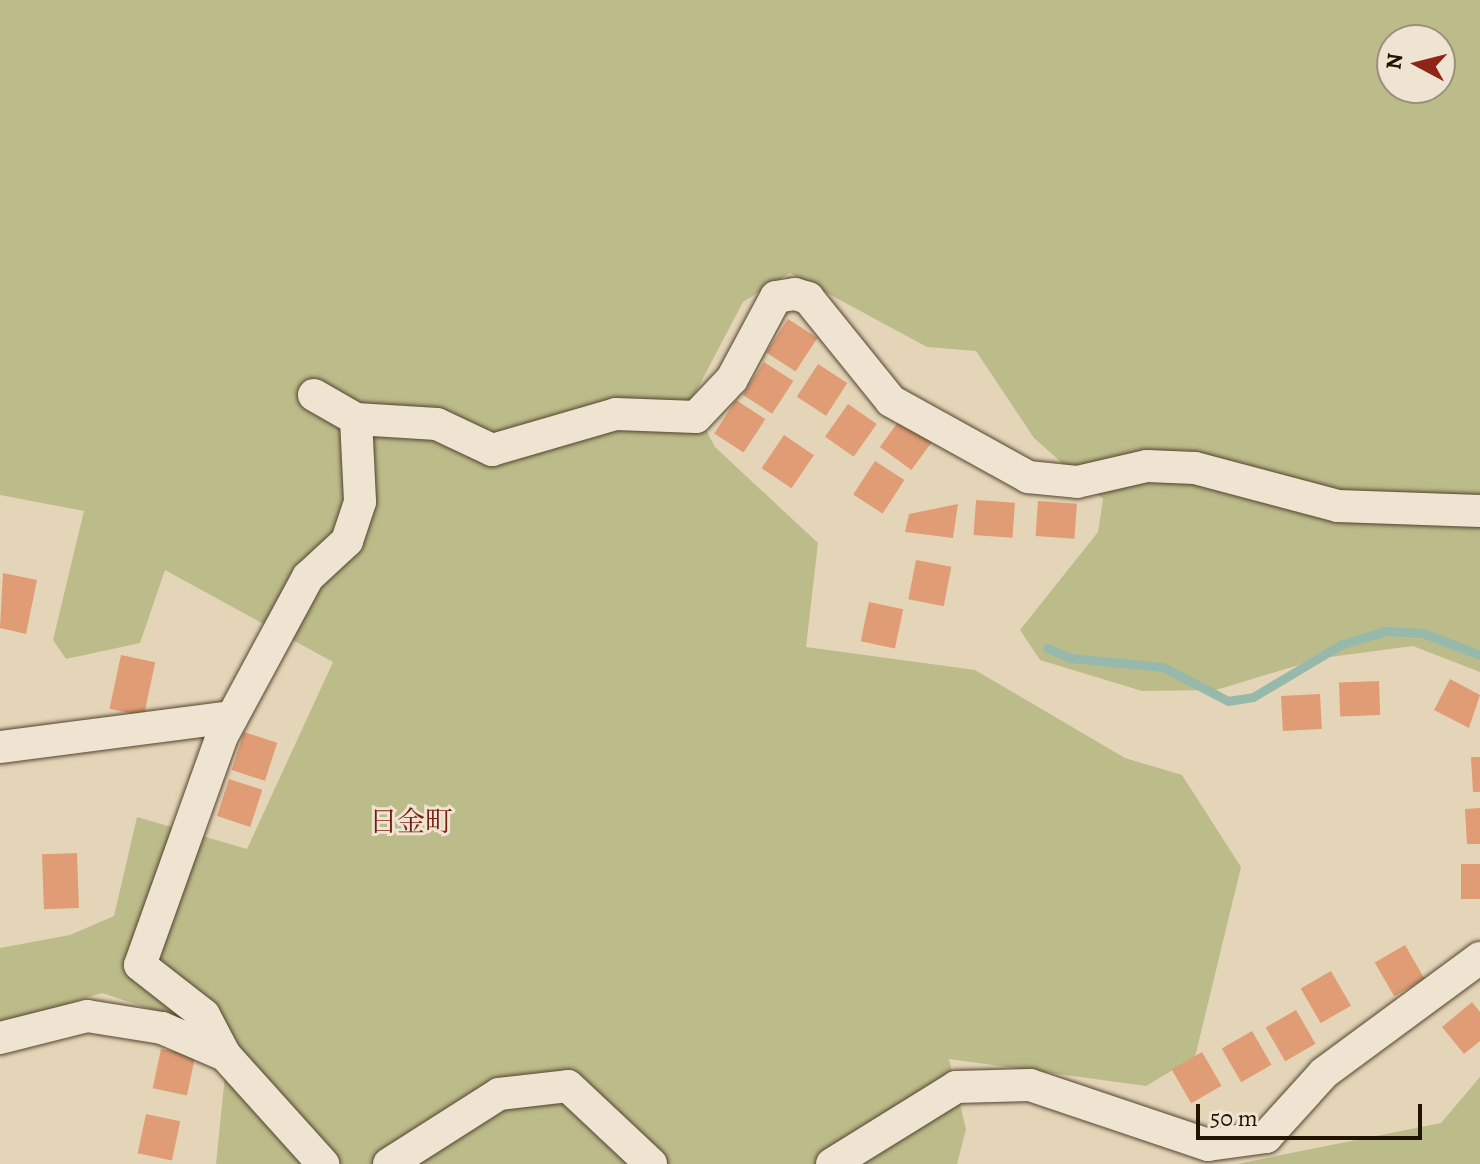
<!DOCTYPE html>
<meta charset="utf-8">
<style>
body{margin:0}
#map{position:relative;width:1480px;height:1164px;overflow:hidden;background:#e5d5b8;font-family:Alegreya,"Noto Serif JP",serif}
div>[style]{position:absolute}
.green>*{inset:0;background:#bcbb8a}
.stream>*{height:9px;margin:-4.5px;padding:0 4.5px;transform-origin:4.5px;border-radius:4.5px;background:#96b9ab}
.building>*{inset:0;background:#e09c74;transform-origin:0 0}
.roads{filter:drop-shadow(0 0 2px #53442e) drop-shadow(0 0 2px #53442e)}
.street>*{height:32px;margin:-16px;padding:0 16px;transform-origin:16px;border-radius:16px;background:#eee4d1}
span{translate:-50% -50%;white-space:nowrap;text-align:center;line-height:1.15;-webkit-text-stroke:6px #eee4d1;paint-order:stroke}
.quarter-label{font-size:28px;color:#7a1f14}
.north{position:absolute;left:1376px;top:24px;width:80px;height:80px;box-sizing:border-box;background:#eee4d1;border:2px solid #9c907d;border-radius:50%;rotate:277deg;font-size:22px;font-weight:700;line-height:32px;text-align:center;color:#221300}
.north::after{content:'';display:block;margin:auto;width:28px;height:36px;background:#8f2418;clip-path:polygon(50% 0,100% 100%,50% 72%,0 100%)}
.scale{position:absolute;left:1196px;top:1104px;width:226px;height:36px;box-sizing:border-box;border:4px solid #221300;border-top:0;padding-left:10px;font-size:24px;line-height:28px;white-space:nowrap;color:#221300;-webkit-text-stroke:6px #eee4d1;paint-order:stroke}
</style>
<div id="map">
<div class="green">
<i style="clip-path:polygon(evenodd,0 0,1480px 0,1480px 672px,1413px 646px,1322px 658px,1216px 690px,1142px 691px,1040px 660px,1020px 630px,1098px 532px,1103px 499px,1034px 438px,976px 351px,927px 347px,790px 273px,743px 302px,691px 401px,715px 447px,818px 543px,806px 647px,975px 670px,1125px 758px,1182px 775px,1241px 867px,1195px 1057px,1146px 1086px,949px 1059px,966px 1129px,957px 1164px,216px 1164px,229px 1035px,102px 993px,0 1025px,0 948px,70px 935px,114px 916px,137px 817px,247px 849px,333px 662px,165px 570px,140px 643px,66px 659px,53px 640px,84px 511px,0 495px,0 0,1392px 40px,1440px 40px,1440px 88px,1392px 88px,1392px 40px)"></i>
<i style="clip-path:polygon(1480px 1077px,1480px 1164px,1237px 1164px,1441px 1123px)"></i>
</div>
<div class="stream">
<i style="left:1047px;top:648px;width:26px;rotate:23deg"></i>
<i style="left:1071px;top:658px;width:92px;rotate:5.6deg"></i>
<i style="left:1163px;top:667px;width:73px;rotate:27.6deg"></i>
<i style="left:1228px;top:701px;width:25px;rotate:-9deg"></i>
<i style="left:1253px;top:697px;width:104px;rotate:-30.8deg"></i>
<i style="left:1342px;top:644px;width:46px;rotate:-16.5deg"></i>
<i style="left:1386px;top:631px;width:37px;rotate:3deg"></i>
<i style="left:1423px;top:633px;width:61px;rotate:21.1deg"></i>
</div>
<div class="building">
<i style="left:788px;top:319px;width:35px;height:40px;rotate:33deg"></i>
<i style="left:764px;top:362px;width:35px;height:39px;rotate:33deg"></i>
<i style="left:818px;top:364px;width:35px;height:39px;rotate:33deg"></i>
<i style="left:736px;top:400px;width:35px;height:40px;rotate:33deg"></i>
<i style="left:848px;top:404px;width:35px;height:40px;rotate:35deg"></i>
<i style="left:901px;top:418px;width:39px;height:36px;rotate:36deg"></i>
<i style="left:784px;top:435px;width:36px;height:40px;rotate:34deg"></i>
<i style="left:875px;top:461px;width:35px;height:40px;rotate:33deg"></i>
<i style="left:976px;top:500px;width:39px;height:35px;rotate:4deg"></i>
<i style="left:1038px;top:501px;width:39px;height:35px;rotate:4deg"></i>
<i style="clip-path:polygon(958px 504px,953px 538px,905px 532px,909px 514px)"></i>
<i style="left:916px;top:560px;width:36px;height:40px;rotate:11deg"></i>
<i style="clip-path:polygon(3px 573px,37px 580px,26px 634px,0 628px)"></i>
<i style="left:869px;top:602px;width:35px;height:40px;rotate:12deg"></i>
<i style="left:121px;top:655px;width:35px;height:55px;rotate:12deg"></i>
<i style="clip-path:polygon(1450px 679px,1480px 695px,1469px 728px,1434px 710px)"></i>
<i style="left:1379px;top:681px;width:34px;height:40px;rotate:88deg"></i>
<i style="left:1320px;top:694px;width:35px;height:39px;rotate:87deg"></i>
<i style="left:244px;top:732px;width:35px;height:40px;rotate:18deg"></i>
<i style="clip-path:polygon(1471px 757px,1480px 757px,1480px 792px,1473px 792px)"></i>
<i style="left:229px;top:779px;width:35px;height:39px;rotate:18deg"></i>
<i style="clip-path:polygon(1480px 808px,1480px 844px,1467px 844px,1465px 809px)"></i>
<i style="left:77px;top:853px;width:55px;height:35px;rotate:88deg"></i>
<i style="left:1480px;top:864px;width:35px;height:19px;rotate:90deg"></i>
<i style="left:1405px;top:945px;width:39px;height:35px;rotate:60deg"></i>
<i style="left:1331px;top:971px;width:40px;height:35px;rotate:60deg"></i>
<i style="clip-path:polygon(1472px 1002px,1480px 1012px,1480px 1041px,1464px 1054px,1442px 1027px)"></i>
<i style="left:1296px;top:1010px;width:39px;height:35px;rotate:60deg"></i>
<i style="left:1252px;top:1031px;width:39px;height:35px;rotate:60deg"></i>
<i style="left:161px;top:1049px;width:35px;height:40px;rotate:12deg"></i>
<i style="left:1202px;top:1052px;width:39px;height:35px;rotate:60deg"></i>
<i style="left:146px;top:1114px;width:35px;height:40px;rotate:12deg"></i>
</div>
<div class="roads">
<div class="street">
<i style="left:314px;top:395px;width:48px;rotate:29.7deg"></i>
<i style="left:356px;top:419px;width:83px;rotate:87.2deg"></i>
<i style="left:360px;top:502px;width:41px;rotate:108.4deg"></i>
<i style="left:347px;top:541px;width:53px;rotate:137.3deg"></i>
<i style="left:308px;top:577px;width:181px;rotate:118.4deg"></i>
<i style="left:222px;top:736px;width:243px;rotate:109.7deg"></i>
<i style="left:140px;top:965px;width:81px;rotate:38deg"></i>
<i style="left:204px;top:1015px;width:45px;rotate:62.3deg"></i>
<i style="left:225px;top:1055px;width:147px;rotate:48deg"></i>
<i style="left:356px;top:419px;width:81px;rotate:3.5deg"></i>
<i style="left:437px;top:424px;width:61px;rotate:25.3deg"></i>
<i style="left:492px;top:450px;width:129px;rotate:-16.2deg"></i>
<i style="left:616px;top:414px;width:80px;rotate:2.1deg"></i>
<i style="left:696px;top:417px;width:52px;rotate:-46.5deg"></i>
<i style="left:732px;top:379px;width:93px;rotate:-61.8deg"></i>
<i style="left:776px;top:297px;width:19px;rotate:-9deg"></i>
<i style="left:795px;top:294px;width:14px;rotate:17deg"></i>
<i style="left:808px;top:298px;width:132px;rotate:51.1deg"></i>
<i style="left:891px;top:401px;width:157px;rotate:29deg"></i>
<i style="left:1028px;top:477px;width:49px;rotate:5.8deg"></i>
<i style="left:1077px;top:482px;width:72px;rotate:-12.9deg"></i>
<i style="left:1147px;top:466px;width:48px;rotate:2.4deg"></i>
<i style="left:1195px;top:468px;width:148px;rotate:14.9deg"></i>
<i style="left:1338px;top:506px;width:142px;rotate:2deg"></i>
<i style="left:0;top:747px;width:234px;rotate:-7.4deg"></i>
<i style="left:0;top:1038px;width:90px;rotate:-14.2deg"></i>
<i style="left:87px;top:1016px;width:76px;rotate:9.1deg"></i>
<i style="left:162px;top:1028px;width:69px;rotate:23.2deg"></i>
<i style="left:389px;top:1164px;width:130px;rotate:-32.5deg"></i>
<i style="left:499px;top:1094px;width:69px;rotate:-6.6deg"></i>
<i style="left:568px;top:1086px;width:114px;rotate:43.2deg"></i>
<i style="left:832px;top:1164px;width:146px;rotate:-31.8deg"></i>
<i style="left:956px;top:1087px;width:74px;rotate:-1.5deg"></i>
<i style="left:1030px;top:1085px;width:188px;rotate:18.6deg"></i>
<i style="left:1208px;top:1145px;width:59px;rotate:-7.9deg"></i>
<i style="left:1266px;top:1137px;width:86px;rotate:-47.8deg"></i>
<i style="left:1324px;top:1073px;width:194px;rotate:-36.4deg"></i>
</div>
</div>
<div class="quarter-label">
<span style="left:411px;top:822px">日金町</span>
</div>
<div class="north">N</div>
<div class="scale">50 m</div>
</div>
